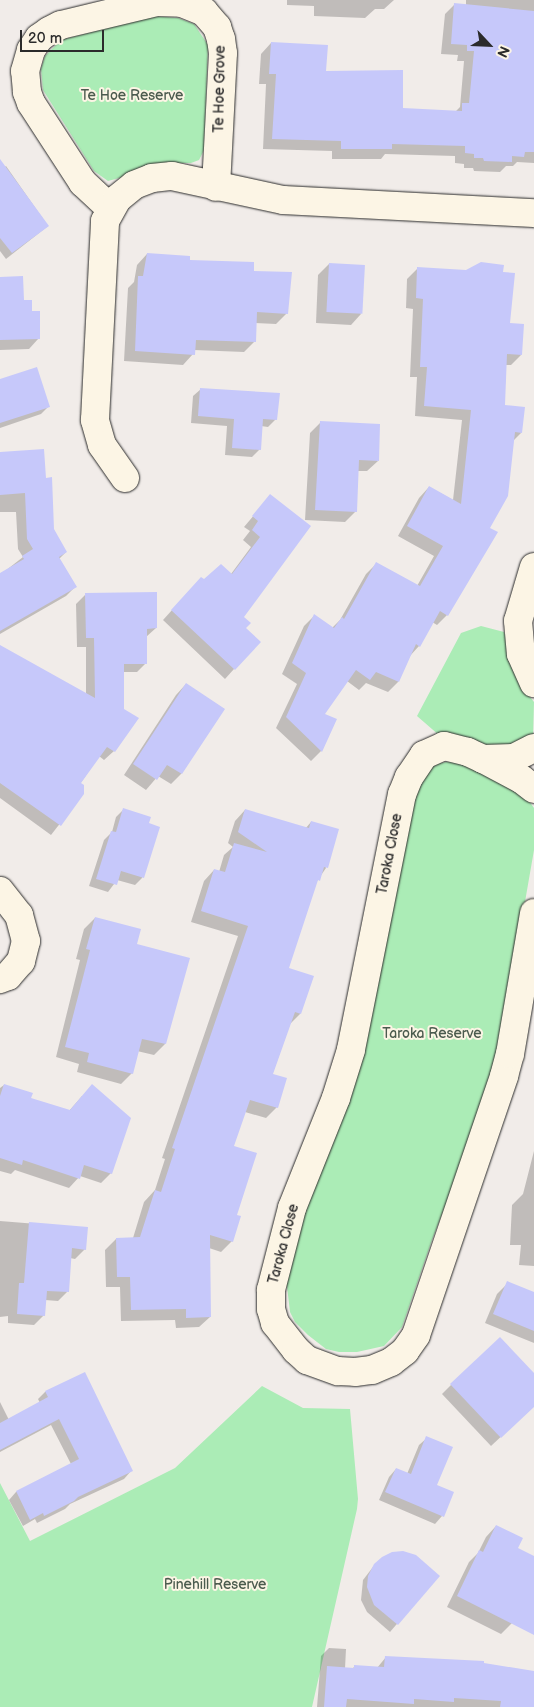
<!DOCTYPE html>
<style>
body{margin:0}
#map{position:relative;width:534px;height:1707px;overflow:hidden;background:#f1ece9;font-family:"Balsamiq Sans",sans-serif}
div>[style]{position:absolute}
.green>*{inset:0;background:#abecb6}
.shadow>*{inset:0;background:#0003}
.building>*{inset:0;background:#c6c8fa;transform-origin:0 0}
.roads{filter:drop-shadow(0 0 1px #2b2b2b) drop-shadow(0 0 1px #2b2b2b)}
.street>*{height:28px;margin:-14px;padding:0 14px;transform-origin:14px;border-radius:14px;background:#fcf5e5}
span{translate:-50% -50%;white-space:nowrap;text-align:center;line-height:1.15;-webkit-text-stroke:4px #fcf5e5;paint-order:stroke}
.street-label{font-size:14px;color:#2b2b2b}
.park-label{font-size:14px;color:#4b5b4e}
.north{position:absolute;left:464px;top:20px;width:50px;height:50px;-webkit-text-stroke:4px #fcf5e5;paint-order:stroke;rotate:115deg;font-size:14px;font-weight:700;line-height:20px;text-align:center;color:#2b2b2b}
.north::after{content:'';display:block;margin:auto;width:18px;height:22px;background:#2b2b2b;clip-path:polygon(50% 0,100% 100%,50% 72%,0 100%)}
.scale{position:absolute;left:20px;top:30px;width:84px;height:22px;box-sizing:border-box;border:2px solid #2b2b2b;border-top:0;padding-left:6px;font-size:15px;line-height:18px;white-space:nowrap;color:#2b2b2b;-webkit-text-stroke:4px #fcf5e5;paint-order:stroke}
</style>
<div id="map">
<div class="green">
<i style="clip-path:polygon(153px 16px,178px 18px,194px 24px,208px 45px,204px 150px,199px 160px,191px 163px,174px 163px,108px 181px,94px 171px,43px 90px,41px 69px,45px 56px,61px 40px)"></i>
<i style="clip-path:polygon(481px 626px,504px 632px,523px 688px,534px 702px,533px 738px,495px 750px,440px 736px,417px 716px,461px 633px)"></i>
<i style="clip-path:polygon(453px 761px,465px 765px,522px 791px,534px 808px,534px 850px,502px 1034px,488px 1096px,432px 1240px,402px 1327px,384px 1346px,357px 1352px,339px 1352px,326px 1349px,308px 1335px,295px 1322px,290px 1312px,286px 1278px,420px 782px,430px 768px,440px 763px)"></i>
<i style="clip-path:polygon(262px 1386px,303px 1408px,350px 1409px,358px 1499px,357px 1509px,312px 1707px,0 1707px,0 1483px,30px 1541px,175px 1468px)"></i>
</div>
<div class="shadow">
<i style="clip-path:polygon(287px 0,394px 0,384px 9px,375px 9px,365px 18px,314px 16px,314px 6px,287px 5px)"></i>
<i style="clip-path:polygon(466px 0,534px 0,534px 163px,517px 162px,513px 166px,506px 166px,500px 172px,474px 171px,473px 168px,464px 168px,464px 164px,455px 163px,455px 156px,385px 154px,381px 159px,332px 159px,332px 151px,263px 149px,266px 84px,259px 84px,261px 54px,271px 43px,401px 109px,455px 112px,460px 107px,464px 61px,457px 61px,458px 55px,441px 54px,445px 14px,455px 4px,466px 5px)"></i>
<i style="clip-path:polygon(6px 166px,48px 226px,6px 259px,0 251px,0 171px)"></i>
<i style="clip-path:polygon(147px 254px,253px 272px,287px 313px,276px 324px,255px 323px,255px 341px,244px 352px,194px 350px,193px 354px,183px 365px,124px 361px,128px 288px,134px 282px,137px 265px)"></i>
<i style="clip-path:polygon(329px 264px,361px 314px,351px 325px,316px 323px,318px 275px)"></i>
<i style="clip-path:polygon(418px 268px,501px 273px,509px 324px,521px 355px,511px 365px,506px 365px,504px 406px,521px 433px,513px 441px,488px 529px,447px 615px,437px 625px,432px 622px,419px 646px,409px 657px,398px 682px,388px 692px,366px 683px,359px 690px,347px 681px,323px 715px,321px 751px,311px 761px,276px 728px,297px 684px,282px 674px,304px 626px,314px 616px,332px 628px,340px 620px,366px 574px,376px 564px,417px 586px,434px 556px,398px 536px,419px 498px,429px 487px,453px 500px,462px 420px,415px 416px,417px 377px,410px 377px,413px 309px,406px 308px,407px 279px)"></i>
<i style="clip-path:polygon(0 278px,31px 312px,39px 338px,29px 349px,0 350px)"></i>
<i style="clip-path:polygon(0 380px,49px 406px,41px 414px,0 428px)"></i>
<i style="clip-path:polygon(201px 389px,276px 419px,268px 427px,261px 426px,260px 449px,252px 457px,225px 455px,227px 426px,191px 423px,193px 396px)"></i>
<i style="clip-path:polygon(321px 422px,378px 461px,367px 471px,357px 471px,356px 511px,345px 522px,305px 520px,310px 433px)"></i>
<i style="clip-path:polygon(0 453px,45px 479px,52px 529px,66px 552px,59px 559px,75px 587px,66px 596px,0 634px,0 575px,23px 557px,18px 549px,16px 512px,0 512px)"></i>
<i style="clip-path:polygon(270px 496px,242px 617px,244px 628px,234px 669px,225px 679px,163px 620px,192px 588px,204px 581px,231px 574px,251px 547px,243px 540px,250px 531px,244px 527px)"></i>
<i style="clip-path:polygon(85px 595px,156px 628px,146px 637px,146px 663px,137px 672px,122px 672px,114px 751px,104px 760px,99px 756px,80px 784px,83px 794px,51px 835px,0 798px,0 647px,86px 694px,86px 647px,77px 647px,76px 604px)"></i>
<i style="clip-path:polygon(186px 684px,224px 709px,181px 774px,171px 784px,158px 776px,146px 790px,124px 775px,176px 695px)"></i>
<i style="clip-path:polygon(123px 810px,147px 824px,158px 828px,142px 878px,135px 885px,117px 880px,108px 892px,89px 886px,104px 840px,112px 832px,116px 817px)"></i>
<i style="clip-path:polygon(245px 810px,305px 829px,311px 822px,326px 868px,315px 884px,288px 969px,313px 977px,300px 1014px,290px 1024px,272px 1075px,277px 1107px,266px 1118px,245px 1112px,232px 1147px,236px 1216px,232px 1241px,221px 1252px,209px 1248px,210px 1317px,199px 1327px,176px 1328px,175px 1320px,121px 1321px,120px 1287px,106px 1287px,105px 1250px,116px 1239px,133px 1238px,144px 1202px,155px 1190px,165px 1159px,162px 1158px,238px 936px,191px 922px,204px 881px,214px 870px,219px 872px,224px 855px,233px 847px,228px 843px,235px 821px)"></i>
<i style="clip-path:polygon(95px 918px,136px 945px,188px 959px,165px 1044px,154px 1055px,137px 1051px,132px 1073px,121px 1084px,77px 1072px,79px 1064px,56px 1057px,80px 960px,76px 959px,84px 929px)"></i>
<i style="clip-path:polygon(4px 1085px,30px 1099px,69px 1111px,82px 1096px,111px 1173px,101px 1183px,80px 1176px,69px 1188px,15px 1170px,11px 1174px,0 1171px,0 1088px)"></i>
<i style="clip-path:polygon(534px 1151px,534px 1266px,519px 1265px,521px 1245px,510px 1245px,512px 1205px,523px 1194px)"></i>
<i style="clip-path:polygon(0 1221px,87px 1228px,85px 1249px,75px 1259px,70px 1258px,67px 1292px,58px 1301px,45px 1300px,44px 1315px,34px 1325px,8px 1323px,8px 1316px,0 1317px)"></i>
<i style="clip-path:polygon(506px 1285px,534px 1294px,534px 1343px,485px 1323px,497px 1294px)"></i>
<i style="clip-path:polygon(84px 1374px,131px 1471px,124px 1479px,70px 1504px,65px 1509px,37px 1523px,35px 1519px,23px 1526px,9px 1500px,16px 1492px,71px 1464px,51px 1425px,0 1452px,0 1402px,9px 1420px,40px 1403px,38px 1399px,45px 1392px)"></i>
<i style="clip-path:polygon(534px 1375px,534px 1406px,491px 1446px,442px 1394px,451px 1385px)"></i>
<i style="clip-path:polygon(427px 1438px,442px 1516px,435px 1524px,379px 1500px,389px 1477px,396px 1469px,407px 1474px,419px 1445px)"></i>
<i style="clip-path:polygon(496px 1526px,517px 1549px,534px 1557px,534px 1588px,512px 1623px,501px 1634px,447px 1607px,469px 1562px,478px 1553px,486px 1537px)"></i>
<i style="clip-path:polygon(373px 1567px,438px 1576px,390px 1632px,367px 1612px,361px 1600px,363px 1580px)"></i>
<i style="clip-path:polygon(329px 1648px,346px 1649px,345px 1669px,352px 1669px,355px 1666px,377px 1668px,386px 1657px,483px 1665px,534px 1672px,534px 1707px,317px 1707px,321px 1656px)"></i>
</div>
<div class="building">
<i style="clip-path:polygon(454px 3px,534px 11px,534px 152px,525px 152px,524px 157px,512px 156px,512px 162px,484px 161px,483px 158px,474px 158px,474px 154px,465px 153px,465px 146px,392px 144px,392px 149px,341px 149px,341px 141px,272px 139px,276px 74px,269px 74px,271px 42px,328px 45px,326px 71px,403px 70px,403px 108px,462px 111px,462px 103px,469px 103px,474px 51px,467px 51px,467px 45px,451px 44px)"></i>
<i style="clip-path:polygon(0 159px,49px 226px,12px 253px,0 238px)"></i>
<i style="clip-path:polygon(147px 253px,190px 256px,190px 260px,254px 262px,254px 271px,292px 272px,288px 314px,257px 312px,256px 342px,196px 340px,195px 355px,135px 351px,138px 276px,143px 276px)"></i>
<i style="clip-path:polygon(481px 262px,504px 265px,503px 272px,515px 273px,510px 323px,524px 324px,522px 355px,507px 354px,505px 405px,525px 407px,522px 433px,515px 432px,508px 496px,490px 528px,498px 532px,448px 616px,440px 611px,420px 647px,416px 644px,399px 682px,376px 672px,370px 680px,356px 670px,325px 714px,337px 719px,322px 752px,286px 717px,306px 673px,292px 663px,314px 614px,334px 628px,342px 617px,344px 619px,376px 562px,420px 586px,443px 546px,407px 526px,429px 486px,461px 504px,471px 410px,424px 406px,427px 367px,420px 367px,423px 299px,416px 298px,417px 267px,466px 270px)"></i>
<i style="left:329px;top:263px;width:36px;height:49px;rotate:3deg"></i>
<i style="clip-path:polygon(23px 276px,24px 300px,32px 300px,32px 311px,40px 311px,40px 339px,0 340px,0 277px)"></i>
<i style="clip-path:polygon(37px 367px,50px 407px,0 423px,0 379px)"></i>
<i style="clip-path:polygon(200px 388px,280px 393px,277px 420px,263px 419px,261px 450px,232px 448px,234px 419px,198px 416px)"></i>
<i style="clip-path:polygon(320px 421px,380px 424px,379px 461px,359px 460px,357px 512px,315px 510px)"></i>
<i style="clip-path:polygon(44px 449px,46px 478px,52px 477px,54px 529px,67px 552px,59px 557px,77px 587px,0 631px,0 573px,24px 559px,22px 556px,33px 549px,27px 539px,25px 493px,0 495px,0 452px)"></i>
<i style="clip-path:polygon(270px 494px,311px 526px,244px 617px,251px 623px,246px 628px,261px 642px,235px 670px,171px 610px,201px 577px,204px 579px,221px 564px,232px 574px,260px 537px,252px 530px,258px 521px,252px 516px)"></i>
<i style="clip-path:polygon(157px 592px,157px 628px,147px 629px,147px 664px,124px 664px,124px 709px,139px 718px,115px 752px,107px 747px,81px 783px,84px 785px,84px 794px,61px 826px,0 783px,0 645px,95px 698px,94px 638px,86px 638px,85px 593px)"></i>
<i style="clip-path:polygon(186px 683px,225px 709px,182px 774px,167px 765px,157px 780px,133px 764px)"></i>
<i style="clip-path:polygon(123px 808px,151px 817px,149px 823px,160px 827px,144px 878px,121px 871px,117px 885px,96px 879px,111px 831px,116px 832px)"></i>
<i style="clip-path:polygon(245px 809px,309px 828px,311px 821px,339px 829px,328px 868px,324px 867px,320px 881px,318px 880px,289px 968px,314px 976px,301px 1014px,295px 1012px,273px 1074px,287px 1078px,278px 1108px,250px 1100px,234px 1146px,257px 1153px,237px 1215px,241px 1216px,233px 1242px,210px 1235px,211px 1317px,186px 1318px,186px 1309px,131px 1310px,130px 1277px,117px 1277px,116px 1238px,140px 1237px,155px 1190px,161px 1192px,175px 1149px,172px 1148px,248px 926px,201px 911px,214px 869px,225px 872px,234px 843px,267px 852px,238px 832px)"></i>
<i style="clip-path:polygon(95px 917px,141px 929px,137px 944px,190px 958px,166px 1044px,142px 1039px,133px 1074px,87px 1062px,89px 1053px,65px 1047px,90px 950px,86px 949px)"></i>
<i style="clip-path:polygon(4px 1084px,33px 1093px,31px 1098px,70px 1110px,92px 1084px,131px 1118px,112px 1174px,84px 1165px,80px 1179px,23px 1160px,22px 1165px,0 1158px,0 1096px)"></i>
<i style="clip-path:polygon(29px 1222px,88px 1227px,86px 1250px,72px 1248px,69px 1292px,47px 1291px,45px 1316px,17px 1314px,19px 1283px,24px 1283px)"></i>
<i style="clip-path:polygon(507px 1281px,534px 1292px,534px 1331px,493px 1314px)"></i>
<i style="clip-path:polygon(500px 1337px,534px 1373px,534px 1407px,501px 1438px,450px 1384px)"></i>
<i style="clip-path:polygon(85px 1372px,133px 1471px,78px 1497px,74px 1501px,44px 1516px,43px 1513px,30px 1520px,16px 1491px,79px 1459px,59px 1419px,0 1450px,0 1423px,48px 1397px,45px 1391px)"></i>
<i style="clip-path:polygon(426px 1436px,453px 1447px,437px 1485px,454px 1492px,444px 1517px,385px 1492px,396px 1468px,411px 1474px)"></i>
<i style="clip-path:polygon(496px 1525px,523px 1538px,518px 1548px,534px 1556px,534px 1635px,457px 1596px,479px 1550px,483px 1552px)"></i>
<i style="clip-path:polygon(392px 1552px,403px 1551px,416px 1555px,440px 1576px,398px 1625px,374px 1605px,367px 1587px,368px 1576px,374px 1564px,382px 1557px)"></i>
<i style="clip-path:polygon(385px 1656px,484px 1661px,484px 1663px,534px 1671px,534px 1707px,500px 1707px,501px 1701px,454px 1698px,454px 1702px,414px 1699px,414px 1704px,347px 1699px,346px 1707px,324px 1707px,327px 1666px,354px 1668px,354px 1665px,384px 1667px)"></i>
</div>
<div class="roads">
<div class="street">
<i style="left:110px;top:208px;width:37px;rotate:-137deg"></i>
<i style="left:83px;top:183px;width:95px;rotate:-123deg"></i>
<i style="left:31px;top:103px;width:12px;rotate:-110deg"></i>
<i style="left:27px;top:92px;width:21px;rotate:-95deg"></i>
<i style="left:25px;top:71px;width:22px;rotate:-74deg"></i>
<i style="left:31px;top:50px;width:14px;rotate:-56deg"></i>
<i style="left:39px;top:38px;width:12px;rotate:-35deg"></i>
<i style="left:49px;top:31px;width:13px;rotate:-27deg"></i>
<i style="left:61px;top:25px;width:99px;rotate:-13.5deg"></i>
<i style="left:157px;top:2px;width:25px;rotate:2deg"></i>
<i style="left:182px;top:3px;width:24px;rotate:22deg"></i>
<i style="left:204px;top:12px;width:20px;rotate:49deg"></i>
<i style="left:217px;top:27px;width:13px;rotate:72deg"></i>
<i style="left:221px;top:39px;width:14px;rotate:82deg"></i>
<i style="left:223px;top:53px;width:134px;rotate:93deg"></i>
<i style="left:125px;top:478px;width:40px;rotate:-124.9deg"></i>
<i style="left:102px;top:445px;width:26px;rotate:-106deg"></i>
<i style="left:95px;top:420px;width:199px;rotate:-87.1deg"></i>
<i style="left:105px;top:221px;width:25px;rotate:-61deg"></i>
<i style="left:117px;top:199px;width:22px;rotate:-39deg"></i>
<i style="left:134px;top:185px;width:19px;rotate:-21deg"></i>
<i style="left:152px;top:178px;width:20px;rotate:-6deg"></i>
<i style="left:172px;top:176px;width:114px;rotate:12.2deg"></i>
<i style="left:283px;top:200px;width:251px;rotate:3deg"></i>
<i style="left:534px;top:567px;width:56px;rotate:106.5deg"></i>
<i style="left:518px;top:621px;width:33px;rotate:85deg"></i>
<i style="left:521px;top:654px;width:32px;rotate:66deg"></i>
<i style="left:483px;top:759px;width:31px;rotate:-2deg"></i>
<i style="left:514px;top:758px;width:22px;rotate:-27deg"></i>
<i style="left:534px;top:789px;width:16px;rotate:-142deg"></i>
<i style="left:521px;top:779px;width:43px;rotate:-152.2deg"></i>
<i style="left:483px;top:759px;width:17px;rotate:-155deg"></i>
<i style="left:468px;top:752px;width:25px;rotate:-166deg"></i>
<i style="left:444px;top:746px;width:22px;rotate:156deg"></i>
<i style="left:424px;top:755px;width:27px;rotate:124deg"></i>
<i style="left:409px;top:777px;width:18px;rotate:112deg"></i>
<i style="left:402px;top:794px;width:261px;rotate:101.3deg"></i>
<i style="left:351px;top:1050px;width:50px;rotate:107.4deg"></i>
<i style="left:336px;top:1098px;width:118px;rotate:111.8deg"></i>
<i style="left:292px;top:1208px;width:85px;rotate:104.4deg"></i>
<i style="left:271px;top:1290px;width:19px;rotate:90deg"></i>
<i style="left:271px;top:1309px;width:15px;rotate:74deg"></i>
<i style="left:275px;top:1323px;width:34px;rotate:52deg"></i>
<i style="left:296px;top:1350px;width:15px;rotate:42deg"></i>
<i style="left:307px;top:1360px;width:33px;rotate:20deg"></i>
<i style="left:338px;top:1371px;width:17px;rotate:3deg"></i>
<i style="left:355px;top:1372px;width:17px;rotate:-7deg"></i>
<i style="left:372px;top:1370px;width:21px;rotate:-23deg"></i>
<i style="left:391px;top:1362px;width:18px;rotate:-38deg"></i>
<i style="left:405px;top:1351px;width:19px;rotate:-55deg"></i>
<i style="left:416px;top:1335px;width:274px;rotate:-71.2deg"></i>
<i style="left:504px;top:1076px;width:23px;rotate:-75deg"></i>
<i style="left:510px;top:1054px;width:143px;rotate:-80.3deg"></i>
<i style="left:0;top:891px;width:31px;rotate:52deg"></i>
<i style="left:19px;top:915px;width:27px;rotate:75deg"></i>
<i style="left:26px;top:941px;width:21px;rotate:104deg"></i>
<i style="left:21px;top:961px;width:20px;rotate:131deg"></i>
<i style="left:8px;top:976px;width:9px;rotate:159deg"></i>
</div>
</div>
<div class="street-label">
<span style="left:220px;top:89px;rotate:-89deg">Te Hoe Grove</span>
<span style="left:390px;top:854px;rotate:-79deg">Taroka Close</span>
<span style="left:284px;top:1244px;rotate:-75deg">Taroka Close</span>
</div>
<div class="park-label">
<span style="left:132px;top:96px">Te Hoe Reserve</span>
<span style="left:432px;top:1034px">Taroka Reserve</span>
<span style="left:215px;top:1585px">Pinehill Reserve</span>
</div>
<div class="north">N</div>
<div class="scale">20 m</div>
</div>
